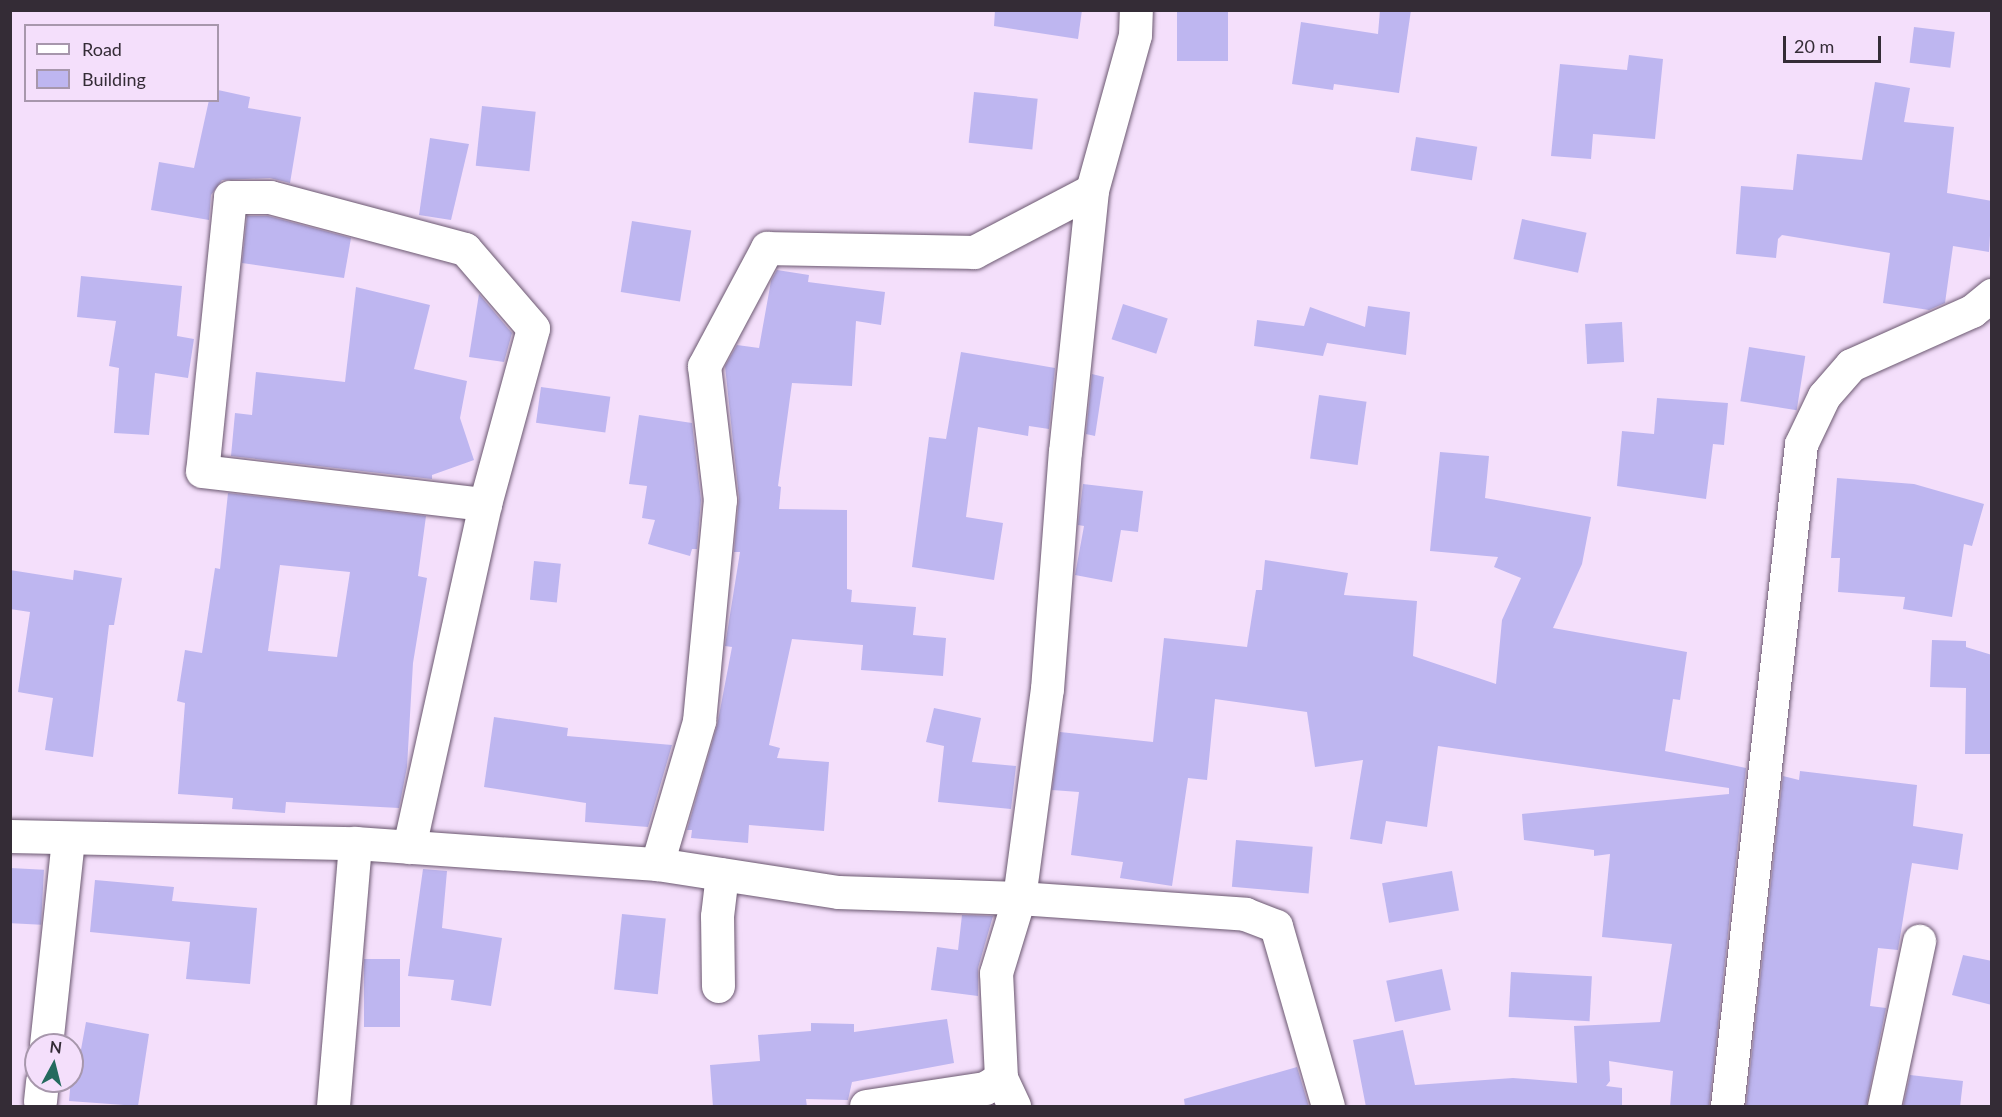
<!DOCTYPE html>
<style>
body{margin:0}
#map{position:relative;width:2002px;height:1117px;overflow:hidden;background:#f4dffb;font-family:Lato,sans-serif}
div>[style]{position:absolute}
.building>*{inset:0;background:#beb6f0;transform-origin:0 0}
.roads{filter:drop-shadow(0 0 2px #6b5870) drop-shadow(0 0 2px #6b5870)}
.minor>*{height:33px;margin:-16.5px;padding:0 16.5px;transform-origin:16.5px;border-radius:16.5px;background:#fff}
span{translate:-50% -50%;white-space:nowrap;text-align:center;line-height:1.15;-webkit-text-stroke:5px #f4dffb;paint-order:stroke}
.frame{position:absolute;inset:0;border:12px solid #342c36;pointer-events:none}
.legend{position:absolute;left:24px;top:24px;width:195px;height:78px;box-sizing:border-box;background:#f4dffb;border:2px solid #a797ac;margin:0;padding:8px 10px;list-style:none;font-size:18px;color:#342c36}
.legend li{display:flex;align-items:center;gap:12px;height:30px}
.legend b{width:30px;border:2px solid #a797ac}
.north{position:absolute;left:24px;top:1033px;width:60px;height:60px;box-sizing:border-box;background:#f4dffb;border:2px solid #a797ac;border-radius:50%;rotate:7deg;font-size:16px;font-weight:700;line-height:24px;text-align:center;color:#342c36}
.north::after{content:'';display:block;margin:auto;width:21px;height:27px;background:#246a5e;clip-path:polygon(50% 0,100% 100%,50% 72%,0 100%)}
.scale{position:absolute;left:1783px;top:36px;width:98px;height:27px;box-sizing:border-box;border:3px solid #342c36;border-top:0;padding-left:8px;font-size:18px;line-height:21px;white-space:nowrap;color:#342c36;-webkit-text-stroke:4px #f4dffb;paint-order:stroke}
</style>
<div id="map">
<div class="building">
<i style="clip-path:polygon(995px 10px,1082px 10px,1078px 39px,994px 26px)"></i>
<i style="left:1177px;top:10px;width:51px;height:51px"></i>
<i style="clip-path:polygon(1380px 10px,1411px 10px,1399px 93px,1334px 84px,1333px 90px,1292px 84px,1301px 22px,1378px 34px)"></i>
<i style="left:1914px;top:27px;width:41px;height:36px;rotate:7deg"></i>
<i style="clip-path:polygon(1629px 55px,1663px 59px,1655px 139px,1593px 134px,1591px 159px,1551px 156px,1560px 64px,1627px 70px)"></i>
<i style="clip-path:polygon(1875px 82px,1910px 88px,1904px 122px,1954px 127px,1947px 193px,1992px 201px,1989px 252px,1953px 246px,1945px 303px,1929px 310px,1883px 303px,1890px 253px,1782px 235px,1778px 239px,1776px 258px,1736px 254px,1741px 186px,1793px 190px,1797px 154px,1862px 160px)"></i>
<i style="clip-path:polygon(218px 90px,250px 97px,248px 108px,301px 117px,290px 183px,270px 178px,222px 180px,211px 195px,209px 220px,151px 210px,159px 162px,194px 168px,209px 100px,218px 100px)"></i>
<i style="left:974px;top:92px;width:64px;height:51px;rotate:6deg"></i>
<i style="left:482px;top:106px;width:54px;height:60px;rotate:6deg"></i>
<i style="left:1416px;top:137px;width:62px;height:34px;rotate:9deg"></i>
<i style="clip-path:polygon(430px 138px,469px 144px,451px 220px,419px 215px)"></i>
<i style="clip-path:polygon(247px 216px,268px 216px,351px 238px,344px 278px,242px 263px)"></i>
<i style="left:1522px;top:219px;width:66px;height:41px;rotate:12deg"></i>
<i style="left:632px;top:221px;width:60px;height:72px;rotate:9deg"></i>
<i style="clip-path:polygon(777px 270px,809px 275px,808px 282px,885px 292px,881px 325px,856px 321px,852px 386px,792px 383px,778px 486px,781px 487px,779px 509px,847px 510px,847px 589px,852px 590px,851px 602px,916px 607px,913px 635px,946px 638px,943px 676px,861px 670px,863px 645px,792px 639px,769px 745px,780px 748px,777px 758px,829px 762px,824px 831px,749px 825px,748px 843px,691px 838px,692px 830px,687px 830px,717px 726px,732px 647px,725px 646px,740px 552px,734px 552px,739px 498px,725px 366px,737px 345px,759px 348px,771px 281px)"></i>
<i style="clip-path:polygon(81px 276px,182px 286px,177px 336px,194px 339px,188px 378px,155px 373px,149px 435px,114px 433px,119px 368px,109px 366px,116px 321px,77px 317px)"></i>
<i style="clip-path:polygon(356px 287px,430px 305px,414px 369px,467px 381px,460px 418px,474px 460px,432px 475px,432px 479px,231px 456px,235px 413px,252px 415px,256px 372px,345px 382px)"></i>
<i style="clip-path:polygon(479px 294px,512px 333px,504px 362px,469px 357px)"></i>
<i style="left:1123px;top:304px;width:47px;height:37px;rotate:18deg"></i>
<i style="clip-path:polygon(1368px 306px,1410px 312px,1406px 355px,1327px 343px,1323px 356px,1254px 346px,1257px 320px,1304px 326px,1310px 307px,1365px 327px)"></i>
<i style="left:1622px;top:322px;width:40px;height:37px;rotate:87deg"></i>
<i style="left:1749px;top:347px;width:57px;height:55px;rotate:9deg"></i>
<i style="clip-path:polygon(961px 352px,1055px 368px,1049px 429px,1029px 426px,1028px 436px,978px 427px,966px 517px,1003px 523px,994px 580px,912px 567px,929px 437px,946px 439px)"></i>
<i style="clip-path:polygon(1092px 374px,1104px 377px,1095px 436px,1086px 434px)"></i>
<i style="left:541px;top:387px;width:70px;height:36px;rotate:8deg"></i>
<i style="left:1319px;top:395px;width:48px;height:64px;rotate:8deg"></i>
<i style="clip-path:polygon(1657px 398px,1728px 403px,1724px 445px,1713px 444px,1706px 499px,1617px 486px,1622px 431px,1654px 434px)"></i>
<i style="clip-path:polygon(639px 415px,692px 423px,701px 500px,697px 549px,692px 549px,690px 556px,648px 544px,655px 520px,642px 518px,647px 486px,629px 484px)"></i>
<i style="clip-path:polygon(1440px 452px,1489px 456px,1485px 498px,1591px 517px,1582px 564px,1553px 628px,1687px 652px,1680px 700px,1673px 699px,1665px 751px,1746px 768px,1709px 1107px,1670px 1107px,1673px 1071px,1609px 1061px,1610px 1081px,1606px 1086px,1622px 1088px,1622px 1107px,1366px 1107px,1353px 1040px,1403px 1030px,1415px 1085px,1513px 1078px,1577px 1083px,1574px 1026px,1660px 1022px,1672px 944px,1602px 937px,1610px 854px,1594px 856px,1594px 850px,1524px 840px,1522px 814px,1729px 794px,1729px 788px,1438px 746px,1427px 827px,1386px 821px,1382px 844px,1350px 839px,1363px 760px,1315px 767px,1307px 712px,1215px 699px,1207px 780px,1188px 778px,1172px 886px,1120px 878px,1123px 862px,1071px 855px,1079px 792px,1052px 790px,1060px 732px,1153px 742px,1164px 638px,1247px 647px,1256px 590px,1262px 590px,1265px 560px,1348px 573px,1344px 595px,1417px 601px,1413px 656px,1496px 684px,1502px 620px,1521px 578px,1494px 567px,1498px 557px,1430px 551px)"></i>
<i style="clip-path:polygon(1837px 478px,1914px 484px,1984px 504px,1972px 546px,1964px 544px,1952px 617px,1903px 609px,1905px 597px,1838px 592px,1840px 558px,1831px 558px)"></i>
<i style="clip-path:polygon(1083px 484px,1143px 491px,1138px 532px,1121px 530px,1112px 582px,1075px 575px,1084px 526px,1078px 525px)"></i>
<i style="clip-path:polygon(evenodd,228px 493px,426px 516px,418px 576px,427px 578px,413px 663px,407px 767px,399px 808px,286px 802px,285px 813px,232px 809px,233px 798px,178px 794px,185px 703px,177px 701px,185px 650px,202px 653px,215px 568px,220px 569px,228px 493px,280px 565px,350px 572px,337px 657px,268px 651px,280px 565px)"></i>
<i style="left:534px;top:561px;width:27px;height:39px;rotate:6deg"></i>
<i style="clip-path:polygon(10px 570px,73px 580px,74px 570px,122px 578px,114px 625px,109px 625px,93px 757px,45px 750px,53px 698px,18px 692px,30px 612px,10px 609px)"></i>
<i style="clip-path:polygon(1932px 640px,1966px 641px,1966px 647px,1992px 655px,1992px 754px,1965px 754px,1966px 688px,1930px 687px)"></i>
<i style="clip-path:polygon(934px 708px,981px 718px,972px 762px,1016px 766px,1011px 809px,938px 802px,944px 746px,926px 742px)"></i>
<i style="clip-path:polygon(494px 717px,568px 728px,567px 736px,672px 745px,648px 827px,585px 822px,586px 803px,484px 787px)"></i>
<i style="clip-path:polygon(1800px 771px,1917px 785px,1913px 826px,1963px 834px,1958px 870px,1912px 863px,1898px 950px,1878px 948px,1870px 1006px,1886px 1008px,1866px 1107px,1746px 1107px,1783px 776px,1799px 780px)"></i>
<i style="left:1236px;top:840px;width:77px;height:47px;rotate:5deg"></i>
<i style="left:10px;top:868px;width:34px;height:55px;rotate:3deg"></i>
<i style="clip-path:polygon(423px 869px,447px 871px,442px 928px,502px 938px,491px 1006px,451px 1000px,454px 980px,408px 976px)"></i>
<i style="left:1452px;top:871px;width:40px;height:71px;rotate:80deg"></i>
<i style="clip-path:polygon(95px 880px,174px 887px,172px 901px,257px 908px,250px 984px,186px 979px,190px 942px,90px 932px)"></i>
<i style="left:622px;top:914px;width:44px;height:76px;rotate:6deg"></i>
<i style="clip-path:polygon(962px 915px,993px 916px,978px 968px,978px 996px,931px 990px,937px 947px,958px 950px)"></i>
<i style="clip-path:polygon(1963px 955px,1992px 961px,1992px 1005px,1952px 995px)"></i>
<i style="left:364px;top:959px;width:36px;height:68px"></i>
<i style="left:1442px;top:969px;width:42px;height:57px;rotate:78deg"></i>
<i style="left:1511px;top:972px;width:81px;height:45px;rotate:3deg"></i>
<i style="clip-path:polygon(947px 1019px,954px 1063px,852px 1082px,848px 1100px,806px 1099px,807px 1107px,713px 1107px,710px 1065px,760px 1061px,758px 1035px,811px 1031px,811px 1023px,854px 1024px,854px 1032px)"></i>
<i style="clip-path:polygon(86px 1022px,149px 1034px,138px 1106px,69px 1101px,72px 1066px,78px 1066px)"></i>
<i style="clip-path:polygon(1297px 1067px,1309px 1107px,1185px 1107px,1184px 1099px)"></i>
<i style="clip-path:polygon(1910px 1075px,1963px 1081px,1960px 1107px,1903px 1107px)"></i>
</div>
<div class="roads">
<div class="minor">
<i style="left:10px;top:836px;width:345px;rotate:1.2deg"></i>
<i style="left:355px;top:843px;width:303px;rotate:4deg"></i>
<i style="left:657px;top:864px;width:149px;rotate:-73.6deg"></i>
<i style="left:699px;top:721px;width:222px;rotate:-84.6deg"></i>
<i style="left:720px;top:500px;width:135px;rotate:-96.8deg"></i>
<i style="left:704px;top:366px;width:134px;rotate:-61.9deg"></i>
<i style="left:767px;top:248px;width:207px;rotate:1.1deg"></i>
<i style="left:974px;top:252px;width:133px;rotate:-27.7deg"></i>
<i style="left:1092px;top:190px;width:161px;rotate:-74.5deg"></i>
<i style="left:1135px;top:35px;width:25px;rotate:-88deg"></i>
<i style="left:409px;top:847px;width:351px;rotate:-77.5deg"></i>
<i style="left:485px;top:504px;width:182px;rotate:-74.7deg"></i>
<i style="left:533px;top:328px;width:104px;rotate:-130.7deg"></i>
<i style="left:465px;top:249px;width:202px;rotate:-165.1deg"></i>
<i style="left:270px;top:197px;width:40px;rotate:180deg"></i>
<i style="left:230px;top:197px;width:275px;rotate:95.8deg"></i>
<i style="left:202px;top:471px;width:285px;rotate:6.7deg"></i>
<i style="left:657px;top:864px;width:183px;rotate:8.8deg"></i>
<i style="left:838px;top:892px;width:181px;rotate:1.9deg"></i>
<i style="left:1019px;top:898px;width:227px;rotate:4deg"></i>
<i style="left:1245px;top:914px;width:33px;rotate:21deg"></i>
<i style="left:1276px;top:926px;width:187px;rotate:73.9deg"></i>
<i style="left:718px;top:986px;width:70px;rotate:-90.8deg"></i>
<i style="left:717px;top:916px;width:42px;rotate:-83.2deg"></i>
<i style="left:46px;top:1045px;width:208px;rotate:-83.9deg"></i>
<i style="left:1001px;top:1078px;width:31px;rotate:65deg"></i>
<i style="left:40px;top:1101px;width:20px;rotate:-84deg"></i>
<i style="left:333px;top:1106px;width:264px;rotate:-85.2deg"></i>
<i style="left:866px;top:1106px;width:120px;rotate:-8.6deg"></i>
<i style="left:985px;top:1088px;width:19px;rotate:-32deg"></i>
<i style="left:1001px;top:1078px;width:105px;rotate:-92.7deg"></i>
<i style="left:996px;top:973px;width:78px;rotate:-73deg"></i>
<i style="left:1019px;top:898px;width:211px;rotate:-82.4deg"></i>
<i style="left:1047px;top:689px;width:238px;rotate:-85.7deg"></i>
<i style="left:1065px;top:452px;width:263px;rotate:-84.1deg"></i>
<i style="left:1727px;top:1106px;width:666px;rotate:-83.62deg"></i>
<i style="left:1801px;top:444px;width:53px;rotate:-64.4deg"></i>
<i style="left:1824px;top:396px;width:41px;rotate:-48.9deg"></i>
<i style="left:1851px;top:365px;width:133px;rotate:-24.1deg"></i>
<i style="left:1972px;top:311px;width:26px;rotate:-39deg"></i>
<i style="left:1884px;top:1106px;width:169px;rotate:-78deg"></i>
</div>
</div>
<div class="frame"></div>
<ul class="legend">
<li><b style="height:8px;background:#fff"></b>Road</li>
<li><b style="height:16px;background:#beb6f0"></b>Building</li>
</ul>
<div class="north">N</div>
<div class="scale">20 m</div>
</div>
